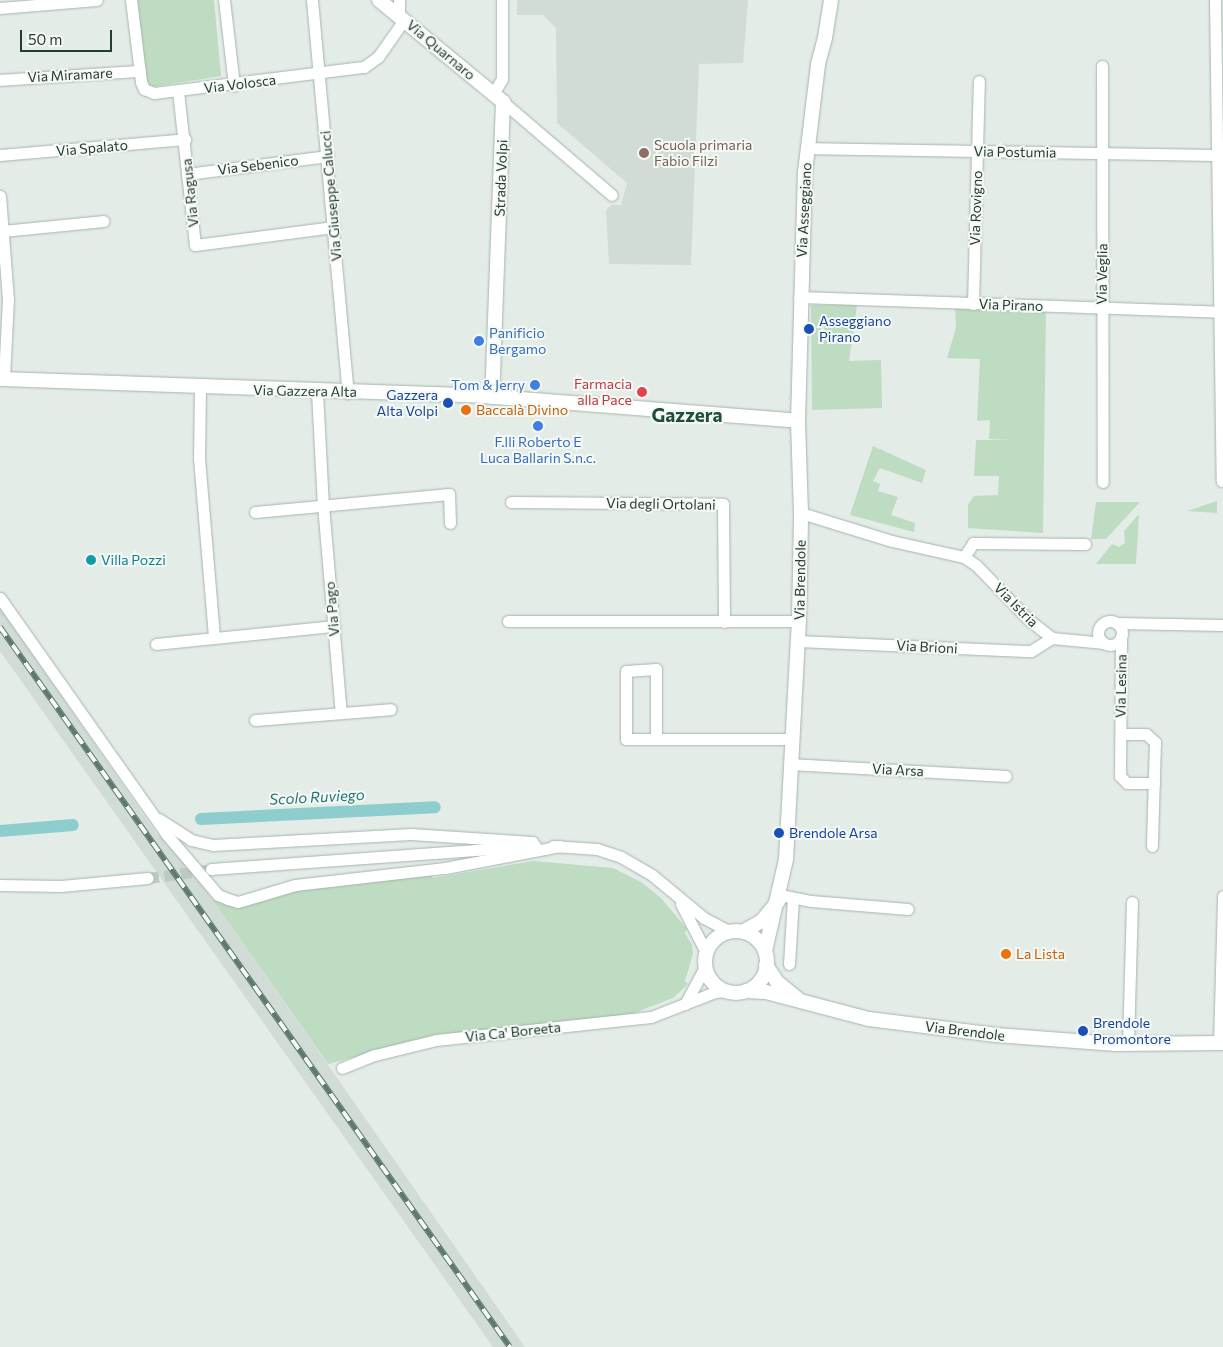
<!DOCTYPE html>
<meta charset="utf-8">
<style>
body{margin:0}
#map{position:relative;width:1223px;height:1347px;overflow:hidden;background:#e3ece7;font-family:Commissioner,sans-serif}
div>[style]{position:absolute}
.built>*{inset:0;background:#d1dcd6}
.green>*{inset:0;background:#bddcc1}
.canal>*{height:12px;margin:-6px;padding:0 6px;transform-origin:6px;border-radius:6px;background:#8ecdce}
.minor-tunnel>*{height:11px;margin-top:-5.5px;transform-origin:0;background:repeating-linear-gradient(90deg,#bdc9c3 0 11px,transparent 0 16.5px)}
.roads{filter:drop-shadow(0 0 1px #a6b4ad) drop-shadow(0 0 1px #a6b4ad)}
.minor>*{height:11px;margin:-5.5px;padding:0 5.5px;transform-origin:5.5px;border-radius:5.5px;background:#fff}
.minor>.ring{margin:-5.5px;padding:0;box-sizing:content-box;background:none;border:11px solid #fff;border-radius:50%}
.tertiary>*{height:14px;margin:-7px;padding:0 7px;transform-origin:7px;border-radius:7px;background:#fff}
.tertiary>.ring{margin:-7px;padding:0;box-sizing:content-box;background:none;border:14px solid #fff;border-radius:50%}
.rail>*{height:5.5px;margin-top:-2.75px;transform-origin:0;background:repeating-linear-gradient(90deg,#f4f9f5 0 11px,#5e786e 0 22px);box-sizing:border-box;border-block:1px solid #5e786e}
.dots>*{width:14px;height:14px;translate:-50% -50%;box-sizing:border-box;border:2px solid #f4f9f5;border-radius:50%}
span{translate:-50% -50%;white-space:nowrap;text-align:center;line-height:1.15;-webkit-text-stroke:4px #f4f9f5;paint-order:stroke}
.street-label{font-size:14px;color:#243d33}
.education-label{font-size:14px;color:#785e54}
.left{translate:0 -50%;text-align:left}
.transit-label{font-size:14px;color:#164399}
.right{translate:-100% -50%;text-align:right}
.shop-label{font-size:14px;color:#366cbe}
.health-label{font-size:14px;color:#be3a42}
.food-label{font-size:14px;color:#c56008}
.culture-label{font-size:14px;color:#0d838f}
.water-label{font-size:15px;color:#207476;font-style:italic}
.district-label{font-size:19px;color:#204e3d;font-weight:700}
.scale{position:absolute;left:20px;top:30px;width:92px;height:22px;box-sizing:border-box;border:2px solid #243d33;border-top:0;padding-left:6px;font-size:15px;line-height:18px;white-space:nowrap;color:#243d33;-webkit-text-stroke:4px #f4f9f5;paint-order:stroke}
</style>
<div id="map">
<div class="built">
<i style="clip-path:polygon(517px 0,748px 0,743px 63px,699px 64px,691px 265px,609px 264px,606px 210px,611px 205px,621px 205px,627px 183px,557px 123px,556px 28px,543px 15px,517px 15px)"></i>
<i style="clip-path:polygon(0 607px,156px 833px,179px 853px,212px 899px,525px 1347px,493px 1347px,0 651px)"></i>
</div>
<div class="green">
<i style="clip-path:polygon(138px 0,214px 0,221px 76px,151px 87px,146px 78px)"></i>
<i style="clip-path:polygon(811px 305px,857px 305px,849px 361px,881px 360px,882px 408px,812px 410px)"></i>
<i style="clip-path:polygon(955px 308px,1046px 309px,1043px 533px,968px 528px,968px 505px,974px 496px,998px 495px,999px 476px,974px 476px,976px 440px,1010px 440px,989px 439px,990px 420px,977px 421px,980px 359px,947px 358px,956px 328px)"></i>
<i style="clip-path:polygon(873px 446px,926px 470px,922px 483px,880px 468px,873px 481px,880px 484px,878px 491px,898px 497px,891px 515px,915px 523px,914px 532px,850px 515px)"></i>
<i style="clip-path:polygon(1217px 501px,1217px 513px,1187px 511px)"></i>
<i style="clip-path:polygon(1096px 502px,1140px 502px,1106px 539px,1091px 539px)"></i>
<i style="clip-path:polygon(1139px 514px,1136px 564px,1096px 564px,1112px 544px,1119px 547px,1125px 543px,1124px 531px)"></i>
<i style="clip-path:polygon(533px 861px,613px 868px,641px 882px,661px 898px,687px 929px,685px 933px,692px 945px,693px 954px,685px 981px,688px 984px,673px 998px,624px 1017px,437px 1035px,328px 1064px,212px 899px,242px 906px,284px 891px,431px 874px,433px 878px)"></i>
</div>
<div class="canal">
<i style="left:201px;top:819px;width:234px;rotate:-2.9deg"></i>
<i style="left:0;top:831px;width:73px;rotate:-4.7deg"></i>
</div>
<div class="minor-tunnel">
<i style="left:148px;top:878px;width:60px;rotate:-7.7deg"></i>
</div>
<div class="roads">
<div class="minor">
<i style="left:131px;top:0;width:83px;rotate:83deg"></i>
<i style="left:141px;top:82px;width:8px;rotate:67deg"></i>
<i style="left:144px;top:89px;width:11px;rotate:22deg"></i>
<i style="left:154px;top:93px;width:212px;rotate:-7.1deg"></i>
<i style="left:364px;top:67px;width:17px;rotate:-36deg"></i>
<i style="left:378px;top:57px;width:45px;rotate:-54.9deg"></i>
<i style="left:224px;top:0;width:86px;rotate:83.3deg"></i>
<i style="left:312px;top:0;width:395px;rotate:84.8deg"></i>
<i style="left:1215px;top:0;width:481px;rotate:89.2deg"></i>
<i style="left:0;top:8px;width:97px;rotate:-4.7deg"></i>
<i style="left:399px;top:16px;width:16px;rotate:-90deg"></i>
<i style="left:1102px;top:66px;width:416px;rotate:89.9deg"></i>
<i style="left:0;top:80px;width:140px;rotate:-3.7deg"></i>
<i style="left:178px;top:91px;width:155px;rotate:83.7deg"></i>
<i style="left:195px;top:245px;width:140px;rotate:-7.4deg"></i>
<i style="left:493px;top:94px;width:17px;rotate:-59deg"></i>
<i style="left:502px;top:79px;width:79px;rotate:-90deg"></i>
<i style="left:503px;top:102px;width:143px;rotate:40.5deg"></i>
<i style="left:807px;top:148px;width:416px;rotate:1deg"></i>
<i style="left:0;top:155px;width:186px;rotate:-4.9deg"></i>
<i style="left:187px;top:174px;width:142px;rotate:-7.3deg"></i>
<i style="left:0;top:196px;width:103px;rotate:85.6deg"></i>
<i style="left:8px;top:299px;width:80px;rotate:92.9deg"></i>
<i style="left:3px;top:231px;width:101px;rotate:-5.7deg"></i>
<i style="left:799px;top:297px;width:424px;rotate:2deg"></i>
<i style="left:973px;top:304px;width:223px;rotate:-88.5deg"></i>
<i style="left:200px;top:388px;width:70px;rotate:90.8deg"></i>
<i style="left:199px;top:458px;width:179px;rotate:85.2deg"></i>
<i style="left:317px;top:392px;width:113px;rotate:87deg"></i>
<i style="left:323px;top:505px;width:209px;rotate:85.1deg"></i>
<i style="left:511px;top:502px;width:212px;rotate:0.5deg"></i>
<i style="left:723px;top:504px;width:118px;rotate:89.5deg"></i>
<i style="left:255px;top:512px;width:195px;rotate:-5.3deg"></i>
<i style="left:449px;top:494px;width:29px;rotate:88deg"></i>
<i style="left:801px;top:513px;width:95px;rotate:17.1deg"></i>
<i style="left:892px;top:541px;width:74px;rotate:12.5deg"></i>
<i style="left:964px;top:557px;width:14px;rotate:34deg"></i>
<i style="left:976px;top:565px;width:76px;rotate:46.1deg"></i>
<i style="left:1029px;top:620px;width:29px;rotate:38deg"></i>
<i style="left:1052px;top:638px;width:52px;rotate:5.5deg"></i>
<i style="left:964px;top:557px;width:17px;rotate:-57deg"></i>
<i style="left:973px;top:543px;width:112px;rotate:0.5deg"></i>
<i style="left:0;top:598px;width:290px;rotate:54.8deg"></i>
<i style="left:167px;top:835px;width:79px;rotate:49.6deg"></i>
<i style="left:218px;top:895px;width:11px;rotate:22deg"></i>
<i style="left:228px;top:899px;width:10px;rotate:17deg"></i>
<i style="left:238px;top:902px;width:59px;rotate:-16.6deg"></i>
<i style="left:295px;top:885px;width:151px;rotate:-6.5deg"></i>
<i style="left:445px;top:868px;width:117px;rotate:-10.8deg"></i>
<i style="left:508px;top:621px;width:291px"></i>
<i class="ring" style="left:1098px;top:621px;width:13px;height:13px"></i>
<i style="left:1116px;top:623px;width:107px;rotate:1.1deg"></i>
<i style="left:1121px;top:637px;width:139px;rotate:90.4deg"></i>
<i style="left:1120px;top:776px;width:10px;rotate:45deg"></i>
<i style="left:1127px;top:783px;width:27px"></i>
<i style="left:798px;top:641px;width:233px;rotate:2.5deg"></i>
<i style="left:1031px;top:651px;width:25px;rotate:-32deg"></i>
<i style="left:156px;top:644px;width:179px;rotate:-5.8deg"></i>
<i style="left:255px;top:720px;width:136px;rotate:-4.6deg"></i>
<i style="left:1121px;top:734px;width:25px"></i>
<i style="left:1146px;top:734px;width:12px;rotate:42deg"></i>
<i style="left:1155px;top:742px;width:104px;rotate:91.7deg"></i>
<i style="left:656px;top:738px;width:69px;rotate:-90deg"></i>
<i style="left:656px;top:669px;width:30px;rotate:176deg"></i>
<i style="left:626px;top:671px;width:68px;rotate:90deg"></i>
<i style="left:626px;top:739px;width:166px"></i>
<i style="left:790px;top:764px;width:216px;rotate:3.2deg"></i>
<i style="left:159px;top:819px;width:38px;rotate:33deg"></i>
<i style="left:191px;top:840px;width:23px;rotate:13deg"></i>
<i style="left:213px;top:845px;width:198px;rotate:-3.2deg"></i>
<i style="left:411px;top:834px;width:122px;rotate:3.8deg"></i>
<i style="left:553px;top:846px;width:44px;rotate:3.9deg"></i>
<i style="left:597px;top:849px;width:25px;rotate:18deg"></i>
<i style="left:621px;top:857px;width:36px;rotate:30deg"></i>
<i style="left:652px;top:875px;width:67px;rotate:39.6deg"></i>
<i style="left:704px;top:918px;width:27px;rotate:28deg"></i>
<i style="left:211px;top:869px;width:325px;rotate:-4.1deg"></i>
<i style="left:0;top:885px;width:61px;rotate:0.9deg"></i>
<i style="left:61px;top:886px;width:87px;rotate:-5.3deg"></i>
<i style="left:780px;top:895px;width:32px;rotate:11deg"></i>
<i style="left:811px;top:901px;width:97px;rotate:4.7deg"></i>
<i style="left:681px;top:904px;width:54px;rotate:62.5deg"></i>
<i style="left:789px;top:964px;width:65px;rotate:-86.5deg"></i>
<i style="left:685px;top:1004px;width:42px;rotate:-61.6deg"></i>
<i style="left:1219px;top:1043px;width:147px;rotate:-88.4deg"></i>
<i style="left:1128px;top:1044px;width:142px;rotate:-88.4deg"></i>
<i style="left:342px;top:1068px;width:35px;rotate:-22deg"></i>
<i style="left:375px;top:1055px;width:63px;rotate:-13.8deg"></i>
<i style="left:436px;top:1040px;width:216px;rotate:-6.1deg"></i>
<i style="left:651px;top:1017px;width:69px;rotate:-21.3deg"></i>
<i style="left:715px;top:992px;width:10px;rotate:-6deg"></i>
</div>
<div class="tertiary">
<i style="left:379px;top:0;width:161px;rotate:39.4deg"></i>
<i style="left:503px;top:102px;width:295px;rotate:92.1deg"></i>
<i style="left:0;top:379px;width:483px;rotate:2deg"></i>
<i style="left:483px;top:396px;width:316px;rotate:4.5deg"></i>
<i class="ring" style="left:705px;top:931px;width:48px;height:48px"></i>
<i style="left:744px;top:931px;width:21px;rotate:-29deg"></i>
<i style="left:762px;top:921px;width:26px;rotate:-51deg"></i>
<i style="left:765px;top:951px;width:94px;rotate:-77.1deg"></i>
<i style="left:786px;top:859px;width:238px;rotate:-86.9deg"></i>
<i style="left:799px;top:621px;width:108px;rotate:-88.9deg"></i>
<i style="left:801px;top:513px;width:92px;rotate:-91.9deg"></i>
<i style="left:798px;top:421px;width:249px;rotate:-88.4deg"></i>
<i style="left:805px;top:172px;width:109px;rotate:-83.1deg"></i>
<i style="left:818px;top:64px;width:27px;rotate:-75deg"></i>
<i style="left:825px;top:38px;width:38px;rotate:-81deg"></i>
<i style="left:766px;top:965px;width:20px;rotate:57deg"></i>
<i style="left:777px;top:982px;width:26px;rotate:39deg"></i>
<i style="left:746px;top:991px;width:20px;rotate:3deg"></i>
<i style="left:766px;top:992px;width:106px;rotate:14.7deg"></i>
<i style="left:869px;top:1019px;width:128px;rotate:7.2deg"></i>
<i style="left:996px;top:1035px;width:120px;rotate:4.3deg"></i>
<i style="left:1116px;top:1044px;width:107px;rotate:-0.5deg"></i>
</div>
</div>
<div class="rail">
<i style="left:0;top:627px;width:882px;rotate:54.69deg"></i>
</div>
<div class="dots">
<i style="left:644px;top:153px;background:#8d6e63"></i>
<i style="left:809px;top:329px;background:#1a4fb4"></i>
<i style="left:479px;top:341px;background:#3f7fe0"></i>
<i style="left:535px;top:385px;background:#3f7fe0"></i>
<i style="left:642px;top:392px;background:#e0444e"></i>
<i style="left:448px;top:403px;background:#1a4fb4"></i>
<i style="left:466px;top:410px;background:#e8710a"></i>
<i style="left:538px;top:426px;background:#3f7fe0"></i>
<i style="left:91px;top:560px;background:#0f9aa8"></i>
<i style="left:779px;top:833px;background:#1a4fb4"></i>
<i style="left:1006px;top:954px;background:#e8710a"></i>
<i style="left:1083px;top:1031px;background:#1a4fb4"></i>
</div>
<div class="street-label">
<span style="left:441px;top:50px;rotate:40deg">Via Quarnaro</span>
<span style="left:70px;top:75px;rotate:-3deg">Via Miramare</span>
<span style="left:240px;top:84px;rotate:-7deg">Via Volosca</span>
<span style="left:92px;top:148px;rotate:-5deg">Via Spalato</span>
<span style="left:1015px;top:152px;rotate:1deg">Via Postumia</span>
<span style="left:258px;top:165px;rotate:-7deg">Via Sebenico</span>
<span style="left:501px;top:178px;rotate:-88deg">Strada Volpi</span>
<span style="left:190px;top:193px;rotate:-96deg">Via Ragusa</span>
<span style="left:331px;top:196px;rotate:-95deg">Via Giuseppe Calucci</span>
<span style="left:976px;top:208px;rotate:-88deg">Via Rovigno</span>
<span style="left:804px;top:210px;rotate:-87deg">Via Asseggiano</span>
<span style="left:1102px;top:274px;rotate:-89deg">Via Veglia</span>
<span style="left:1011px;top:305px;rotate:2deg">Via Pirano</span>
<span style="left:305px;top:391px;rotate:1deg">Via Gazzera Alta</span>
<span style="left:661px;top:504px;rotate:1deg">Via degli Ortolani</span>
<span style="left:800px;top:580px;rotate:-89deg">Via Brendole</span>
<span style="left:1016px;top:605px;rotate:45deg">Via Istria</span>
<span style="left:332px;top:609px;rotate:-95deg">Via Pago</span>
<span style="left:927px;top:647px;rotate:3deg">Via Brioni</span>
<span style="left:1121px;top:686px;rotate:-89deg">Via Lesina</span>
<span style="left:898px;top:770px;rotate:3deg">Via Arsa</span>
<span style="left:965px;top:1031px;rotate:7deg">Via Brendole</span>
<span style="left:513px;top:1032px;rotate:-6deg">Via Ca' Boreeta</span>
</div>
<div class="education-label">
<span class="left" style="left:654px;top:153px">Scuola primaria<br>Fabio Filzi</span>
</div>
<div class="transit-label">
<span class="left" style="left:819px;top:329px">Asseggiano<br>Pirano</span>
<span class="right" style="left:438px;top:403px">Gazzera<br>Alta Volpi</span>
<span class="left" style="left:789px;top:833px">Brendole Arsa</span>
<span class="left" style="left:1093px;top:1031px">Brendole<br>Promontore</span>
</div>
<div class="shop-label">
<span class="left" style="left:489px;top:341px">Panificio<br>Bergamo</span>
<span class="right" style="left:525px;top:385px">Tom &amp; Jerry</span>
<span style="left:538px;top:450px">F.lli Roberto E<br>Luca Ballarin S.n.c.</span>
</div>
<div class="health-label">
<span class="right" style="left:632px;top:392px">Farmacia<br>alla Pace</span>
</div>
<div class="food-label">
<span class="left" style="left:476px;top:410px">Baccalà Divino</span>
<span class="left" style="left:1016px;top:954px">La Lista</span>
</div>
<div class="culture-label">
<span class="left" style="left:101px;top:560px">Villa Pozzi</span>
</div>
<div class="water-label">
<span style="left:317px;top:797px;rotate:-3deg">Scolo Ruviego</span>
</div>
<div class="district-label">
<span style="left:687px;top:415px">Gazzera</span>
</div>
<div class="scale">50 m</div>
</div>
